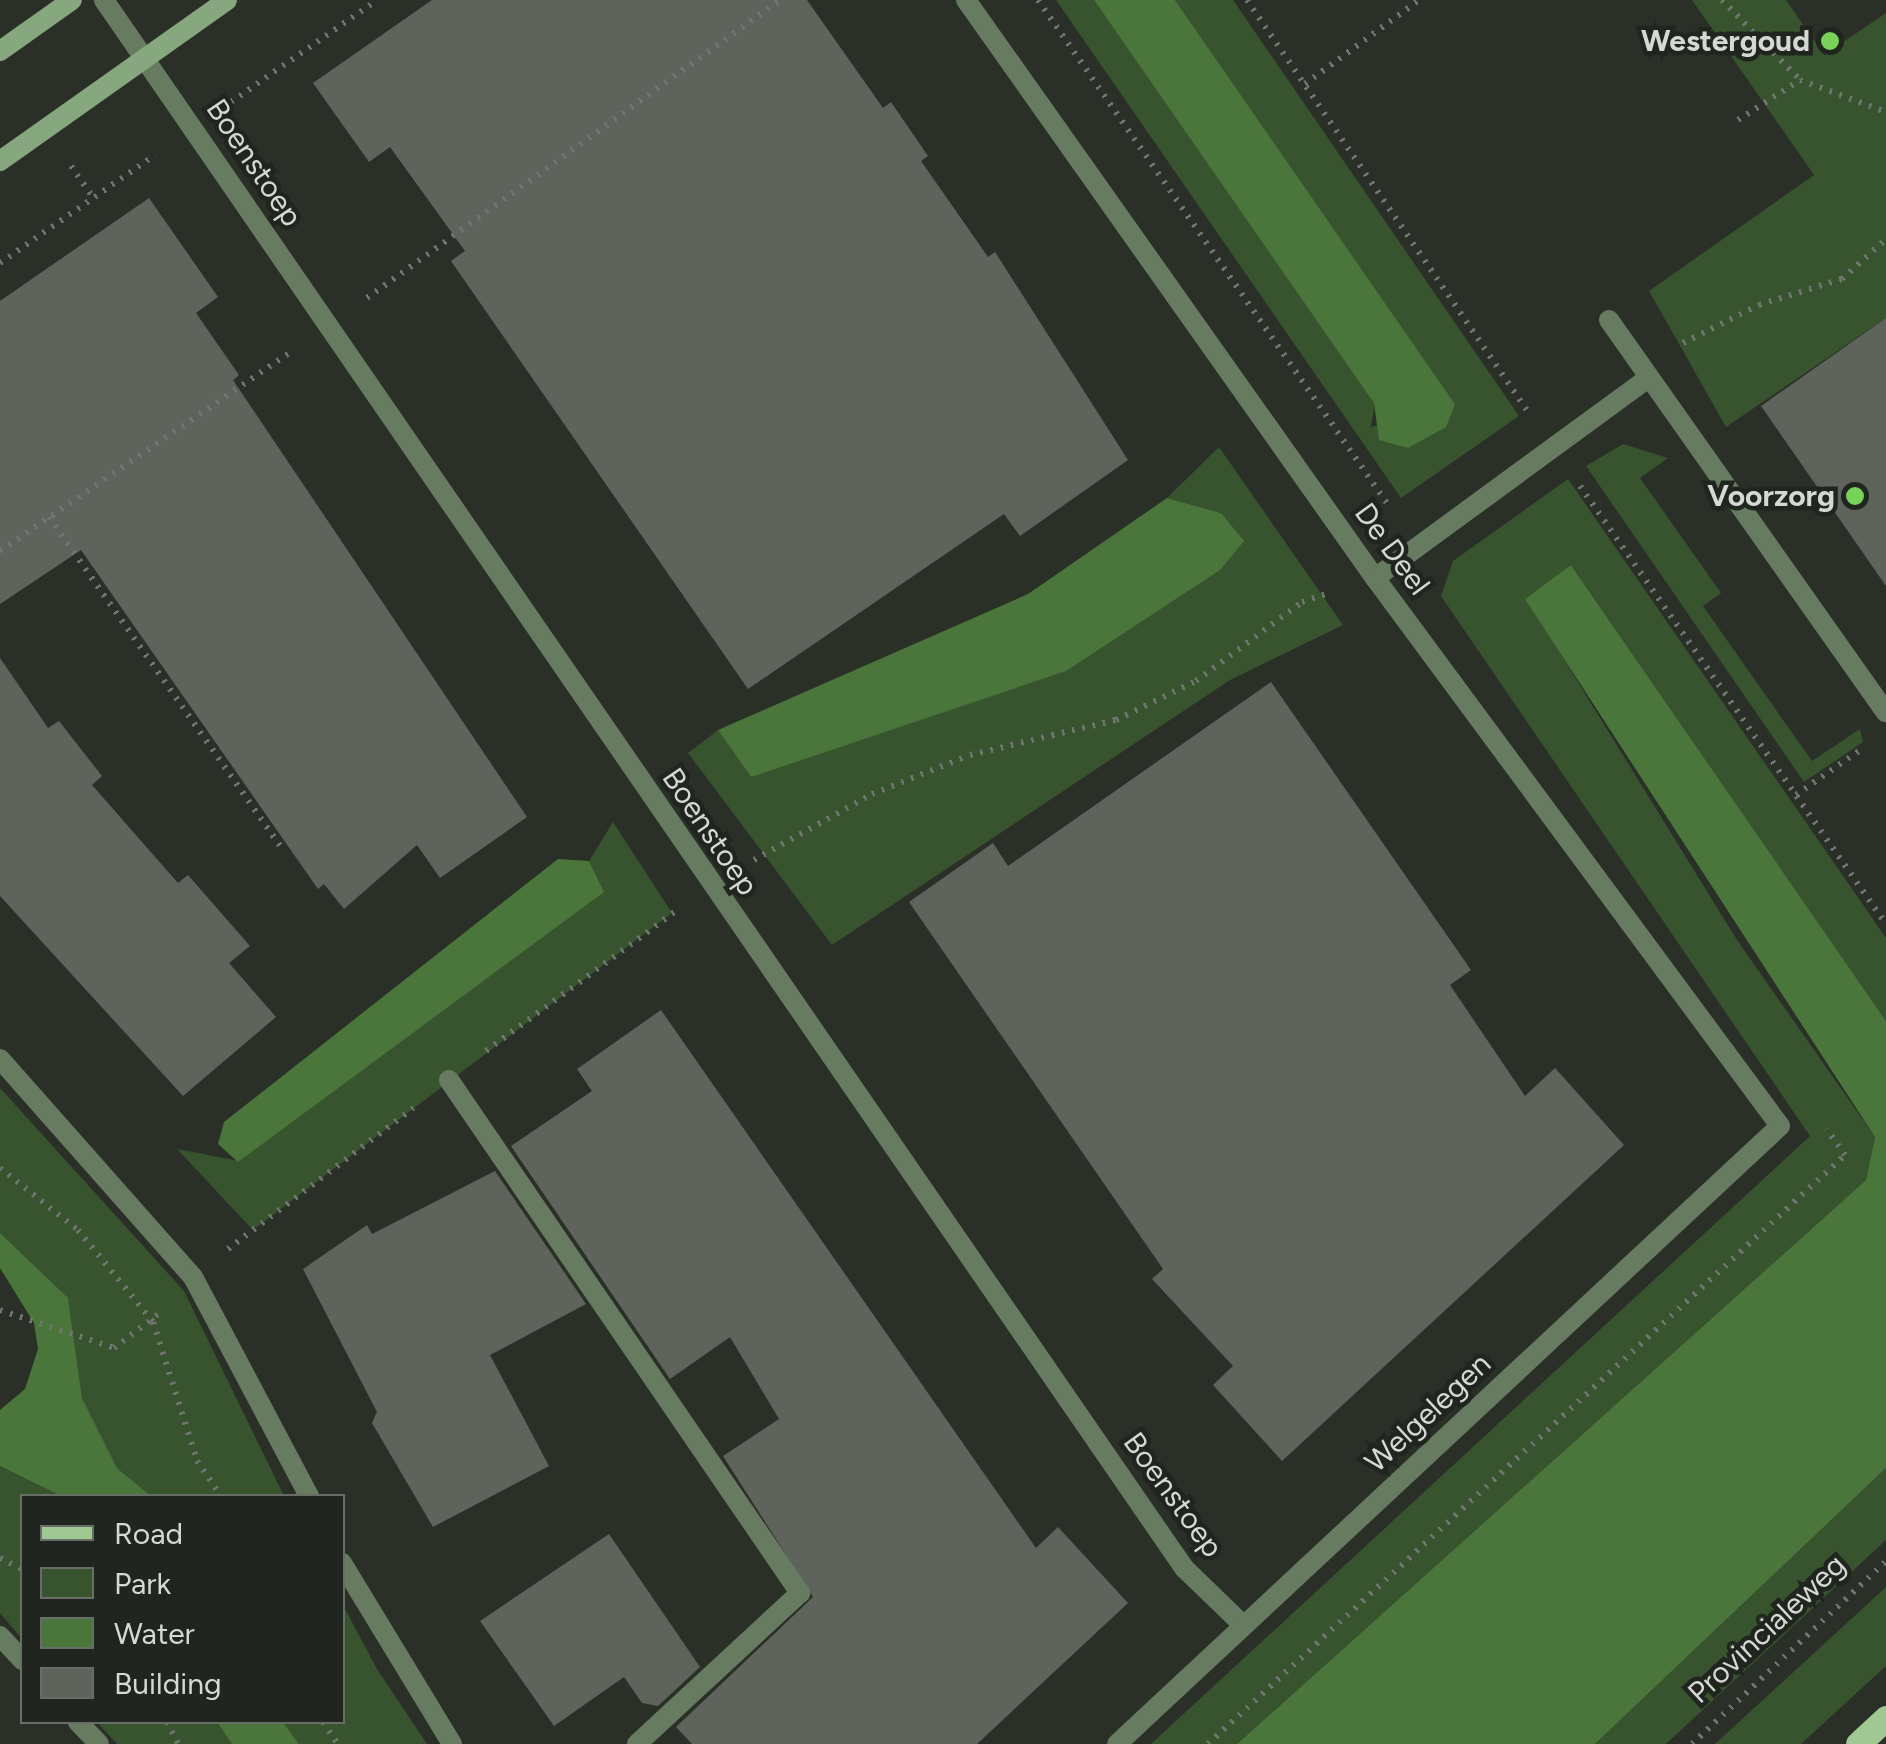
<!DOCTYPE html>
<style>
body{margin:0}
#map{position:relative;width:1886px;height:1744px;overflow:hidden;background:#2a2f28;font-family:Figtree,sans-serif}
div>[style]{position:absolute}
.green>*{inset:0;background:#37542e}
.water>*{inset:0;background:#4a763b}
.building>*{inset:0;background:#5e645c}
.path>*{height:6px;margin-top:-3px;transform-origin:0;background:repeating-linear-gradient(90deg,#71756f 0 2.5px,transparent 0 10.5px)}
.lane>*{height:20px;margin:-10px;padding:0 10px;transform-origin:10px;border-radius:10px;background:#677b61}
.street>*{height:20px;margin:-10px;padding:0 10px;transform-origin:10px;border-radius:10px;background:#677b61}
.secondary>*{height:20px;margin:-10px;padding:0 10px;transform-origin:10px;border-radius:10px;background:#87a77e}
.primary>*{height:25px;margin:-12.5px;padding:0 12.5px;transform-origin:12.5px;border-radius:12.5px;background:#a0c893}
.dots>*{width:28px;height:28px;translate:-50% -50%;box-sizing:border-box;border:5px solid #20251f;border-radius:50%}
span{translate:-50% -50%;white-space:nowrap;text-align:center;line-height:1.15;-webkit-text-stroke:9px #20251f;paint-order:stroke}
.poi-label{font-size:30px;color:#d5d8d3;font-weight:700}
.right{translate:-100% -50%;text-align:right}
.street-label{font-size:30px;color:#d5d8d3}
.legend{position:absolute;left:20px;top:1494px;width:325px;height:230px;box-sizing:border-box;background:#20251f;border:2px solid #686d67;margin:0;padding:12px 18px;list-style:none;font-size:30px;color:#d5d8d3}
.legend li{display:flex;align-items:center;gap:20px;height:50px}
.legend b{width:50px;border:2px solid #686d67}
</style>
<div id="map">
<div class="green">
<i style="clip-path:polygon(1056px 0,1094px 0,1375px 403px,1371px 427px,1455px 404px,1175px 0,1233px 0,1519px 416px,1401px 498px)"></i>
<i style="clip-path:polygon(1692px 0,1786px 0,1824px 55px,1886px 13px,1886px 318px,1726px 427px,1649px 291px,1814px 175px)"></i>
<i style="clip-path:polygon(1623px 444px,1668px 458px,1640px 478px,1721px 593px,1703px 606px,1812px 761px,1860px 729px,1863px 742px,1804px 782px,1586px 466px)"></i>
<i style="clip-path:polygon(1219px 447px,1343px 625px,1230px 680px,832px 945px,688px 753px,718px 730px,751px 777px,1221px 513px,1167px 498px)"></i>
<i style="clip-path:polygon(1568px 479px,1886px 938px,1886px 1021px,1572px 566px,1526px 598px,1737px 940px,1875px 1137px,1866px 1180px,1237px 1744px,1151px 1744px,1810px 1136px,1441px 596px,1453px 561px)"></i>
<i style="clip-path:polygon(613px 822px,672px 913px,253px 1230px,177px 1149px,239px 1161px,603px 892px,589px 861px)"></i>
<i style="clip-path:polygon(0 1088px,184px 1291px,284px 1496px,151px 1496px,117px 1468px,82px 1398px,68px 1299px,0 1233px)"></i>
<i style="clip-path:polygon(0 1466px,61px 1496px,22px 1496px,22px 1639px,0 1613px)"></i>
<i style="clip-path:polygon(1886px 1468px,1886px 1540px,1666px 1744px,1595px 1744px)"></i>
<i style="clip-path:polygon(1886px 1587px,1886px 1666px,1801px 1744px,1715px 1744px)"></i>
<i style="clip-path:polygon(343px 1605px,377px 1669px,427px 1744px,299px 1744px,283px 1722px,342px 1722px)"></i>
<i style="clip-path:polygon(97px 1722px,217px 1722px,232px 1744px,117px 1744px)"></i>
</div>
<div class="water">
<i style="clip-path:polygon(1094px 0,1175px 0,1455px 404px,1446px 427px,1408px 448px,1379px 440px,1374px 403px)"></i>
<i style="clip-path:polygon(1167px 498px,1221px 513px,1244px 541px,1220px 570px,1066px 671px,751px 777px,718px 730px,1028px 594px)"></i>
<i style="clip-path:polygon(1571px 565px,1886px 1021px,1886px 1468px,1595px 1744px,1237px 1744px,1866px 1180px,1875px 1137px,1525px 599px)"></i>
<i style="clip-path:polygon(558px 859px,589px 861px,604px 892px,238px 1162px,218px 1144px,224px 1122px)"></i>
<i style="clip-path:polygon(0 1233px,68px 1298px,82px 1398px,117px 1468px,151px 1496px,61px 1496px,0 1466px,0 1410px,25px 1389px,38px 1349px,34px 1323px,0 1268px)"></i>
<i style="clip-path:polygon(217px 1722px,283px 1722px,299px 1744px,232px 1744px)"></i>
</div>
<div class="building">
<i style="clip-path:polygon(432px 0,807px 0,883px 108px,891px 102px,928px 156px,921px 161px,988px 257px,995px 252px,1128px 460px,1020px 536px,1004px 514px,748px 689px,451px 261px,465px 251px,390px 147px,369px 162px,313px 83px)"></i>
<i style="clip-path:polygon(149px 198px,218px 297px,196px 313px,239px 375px,233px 380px,527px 817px,440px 878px,417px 845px,344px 909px,324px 884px,318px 889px,81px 550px,0 604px,0 301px)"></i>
<i style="clip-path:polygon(1886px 318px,1886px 586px,1761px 406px)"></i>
<i style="clip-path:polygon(0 658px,48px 728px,59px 721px,102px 776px,92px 785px,178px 883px,188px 875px,250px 946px,229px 963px,276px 1017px,183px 1096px,0 896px)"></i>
<i style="clip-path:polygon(1271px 682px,1471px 970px,1450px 985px,1525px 1096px,1555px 1068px,1624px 1145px,1282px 1461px,1213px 1385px,1233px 1366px,1152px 1279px,1163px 1269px,909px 902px,993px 843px,1008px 866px)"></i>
<i style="clip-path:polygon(661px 1010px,1036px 1548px,1058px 1527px,1128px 1603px,977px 1744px,692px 1744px,676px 1727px,813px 1597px,723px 1456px,779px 1419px,730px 1337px,670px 1379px,511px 1146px,592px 1091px,577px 1069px)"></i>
<i style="clip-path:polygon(495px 1171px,586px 1304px,490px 1355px,549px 1466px,433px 1527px,372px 1423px,377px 1412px,303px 1269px,367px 1225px,372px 1234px)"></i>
<i style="clip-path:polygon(609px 1534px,700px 1667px,658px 1706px,642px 1703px,624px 1677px,554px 1726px,480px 1621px)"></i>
</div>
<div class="path">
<i style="left:1038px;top:0;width:619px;rotate:55.26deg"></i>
<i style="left:1247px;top:0;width:496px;rotate:55.7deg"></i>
<i style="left:1722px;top:0;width:112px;rotate:45.7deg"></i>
<i style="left:1305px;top:84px;width:142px;rotate:-36.4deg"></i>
<i style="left:231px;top:102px;width:178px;rotate:-34.9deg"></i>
<i style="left:1738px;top:120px;width:74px;rotate:-32.8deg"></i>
<i style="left:1800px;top:80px;width:92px;rotate:20.4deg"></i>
<i style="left:71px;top:166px;width:39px;rotate:55deg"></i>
<i style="left:0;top:263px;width:189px;rotate:-34.9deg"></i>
<i style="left:367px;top:298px;width:509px;rotate:-35.81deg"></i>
<i style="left:1683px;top:343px;width:85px;rotate:-26.6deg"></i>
<i style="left:1759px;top:305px;width:87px;rotate:-17.4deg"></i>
<i style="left:1842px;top:279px;width:59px;rotate:-42.3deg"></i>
<i style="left:1580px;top:486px;width:534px;rotate:55.06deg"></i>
<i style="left:49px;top:517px;width:403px;rotate:54.9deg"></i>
<i style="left:0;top:551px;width:354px;rotate:-34.4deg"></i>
<i style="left:1796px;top:795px;width:78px;rotate:-35.1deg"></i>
<i style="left:754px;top:860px;width:135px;rotate:-29.2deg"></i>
<i style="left:872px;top:794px;width:105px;rotate:-21.7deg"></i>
<i style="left:970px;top:755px;width:150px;rotate:-13.5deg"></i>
<i style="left:1116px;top:720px;width:89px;rotate:-26deg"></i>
<i style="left:1196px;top:681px;width:132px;rotate:-36.7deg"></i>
<i style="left:1302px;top:602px;width:26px;rotate:-18deg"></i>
<i style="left:486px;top:1051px;width:237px;rotate:-36.4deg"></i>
<i style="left:0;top:1168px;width:100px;rotate:38.5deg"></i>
<i style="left:78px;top:1230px;width:119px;rotate:50.8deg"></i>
<i style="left:153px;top:1322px;width:146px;rotate:72.4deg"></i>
<i style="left:197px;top:1461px;width:42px;rotate:55.6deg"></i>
<i style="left:228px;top:1249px;width:233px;rotate:-37.3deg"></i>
<i style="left:0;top:1310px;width:120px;rotate:18.4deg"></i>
<i style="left:114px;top:1348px;width:59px;rotate:-37.5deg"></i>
<i style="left:0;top:1558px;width:25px;rotate:27deg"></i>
<i style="left:167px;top:1722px;width:25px;rotate:63deg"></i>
<i style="left:323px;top:1722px;width:27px;rotate:56deg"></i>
<i style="left:1208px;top:1744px;width:868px;rotate:-42.76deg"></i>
<i style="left:1845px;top:1155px;width:32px;rotate:-125deg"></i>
<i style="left:1692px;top:1744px;width:267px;rotate:-43.3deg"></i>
</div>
<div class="lane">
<i style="left:449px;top:1080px;width:622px;rotate:55.62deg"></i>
<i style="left:800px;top:1593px;width:222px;rotate:137.2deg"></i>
</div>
<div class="street">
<i style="left:104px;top:0;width:1904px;rotate:55.44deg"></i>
<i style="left:1184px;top:1568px;width:83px;rotate:44deg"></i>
<i style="left:966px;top:0;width:708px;rotate:54.72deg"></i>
<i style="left:1375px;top:578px;width:681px;rotate:53.53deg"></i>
<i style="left:1780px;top:1126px;width:906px;rotate:137.01deg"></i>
<i style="left:1609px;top:320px;width:480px;rotate:54.8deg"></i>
<i style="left:1375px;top:578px;width:337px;rotate:-36.2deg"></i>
<i style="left:0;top:1059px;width:291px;rotate:48.5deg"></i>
<i style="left:193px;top:1277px;width:248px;rotate:62.1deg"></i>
<i style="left:342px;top:1563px;width:212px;rotate:58.7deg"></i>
<i style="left:0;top:1636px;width:33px;rotate:47deg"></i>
<i style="left:78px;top:1722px;width:30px;rotate:46deg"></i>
</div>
<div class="secondary">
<i style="left:0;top:51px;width:88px;rotate:-35.3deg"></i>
<i style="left:0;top:161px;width:278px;rotate:-35.3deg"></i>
</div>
<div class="primary">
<i style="left:1858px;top:1744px;width:38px;rotate:-43deg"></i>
</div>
<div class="dots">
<i style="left:1830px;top:41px;background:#78d158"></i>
<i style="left:1855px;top:496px;background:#78d158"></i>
</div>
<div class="poi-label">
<span class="right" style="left:1810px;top:41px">Westergoud</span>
<span class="right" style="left:1835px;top:496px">Voorzorg</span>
</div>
<div class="street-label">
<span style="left:254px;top:163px;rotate:56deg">Boenstoep</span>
<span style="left:1392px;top:549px;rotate:54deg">De Deel</span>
<span style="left:710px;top:832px;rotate:56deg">Boenstoep</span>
<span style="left:1428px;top:1413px;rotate:-43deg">Welgelegen</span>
<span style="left:1173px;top:1495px;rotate:54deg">Boenstoep</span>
<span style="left:1767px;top:1629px;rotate:-43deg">Provincialeweg</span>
</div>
<ul class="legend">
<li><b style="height:12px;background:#a0c893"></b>Road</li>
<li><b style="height:28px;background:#37542e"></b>Park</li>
<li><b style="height:28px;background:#4a763b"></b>Water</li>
<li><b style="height:28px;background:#5e645c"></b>Building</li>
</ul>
</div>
